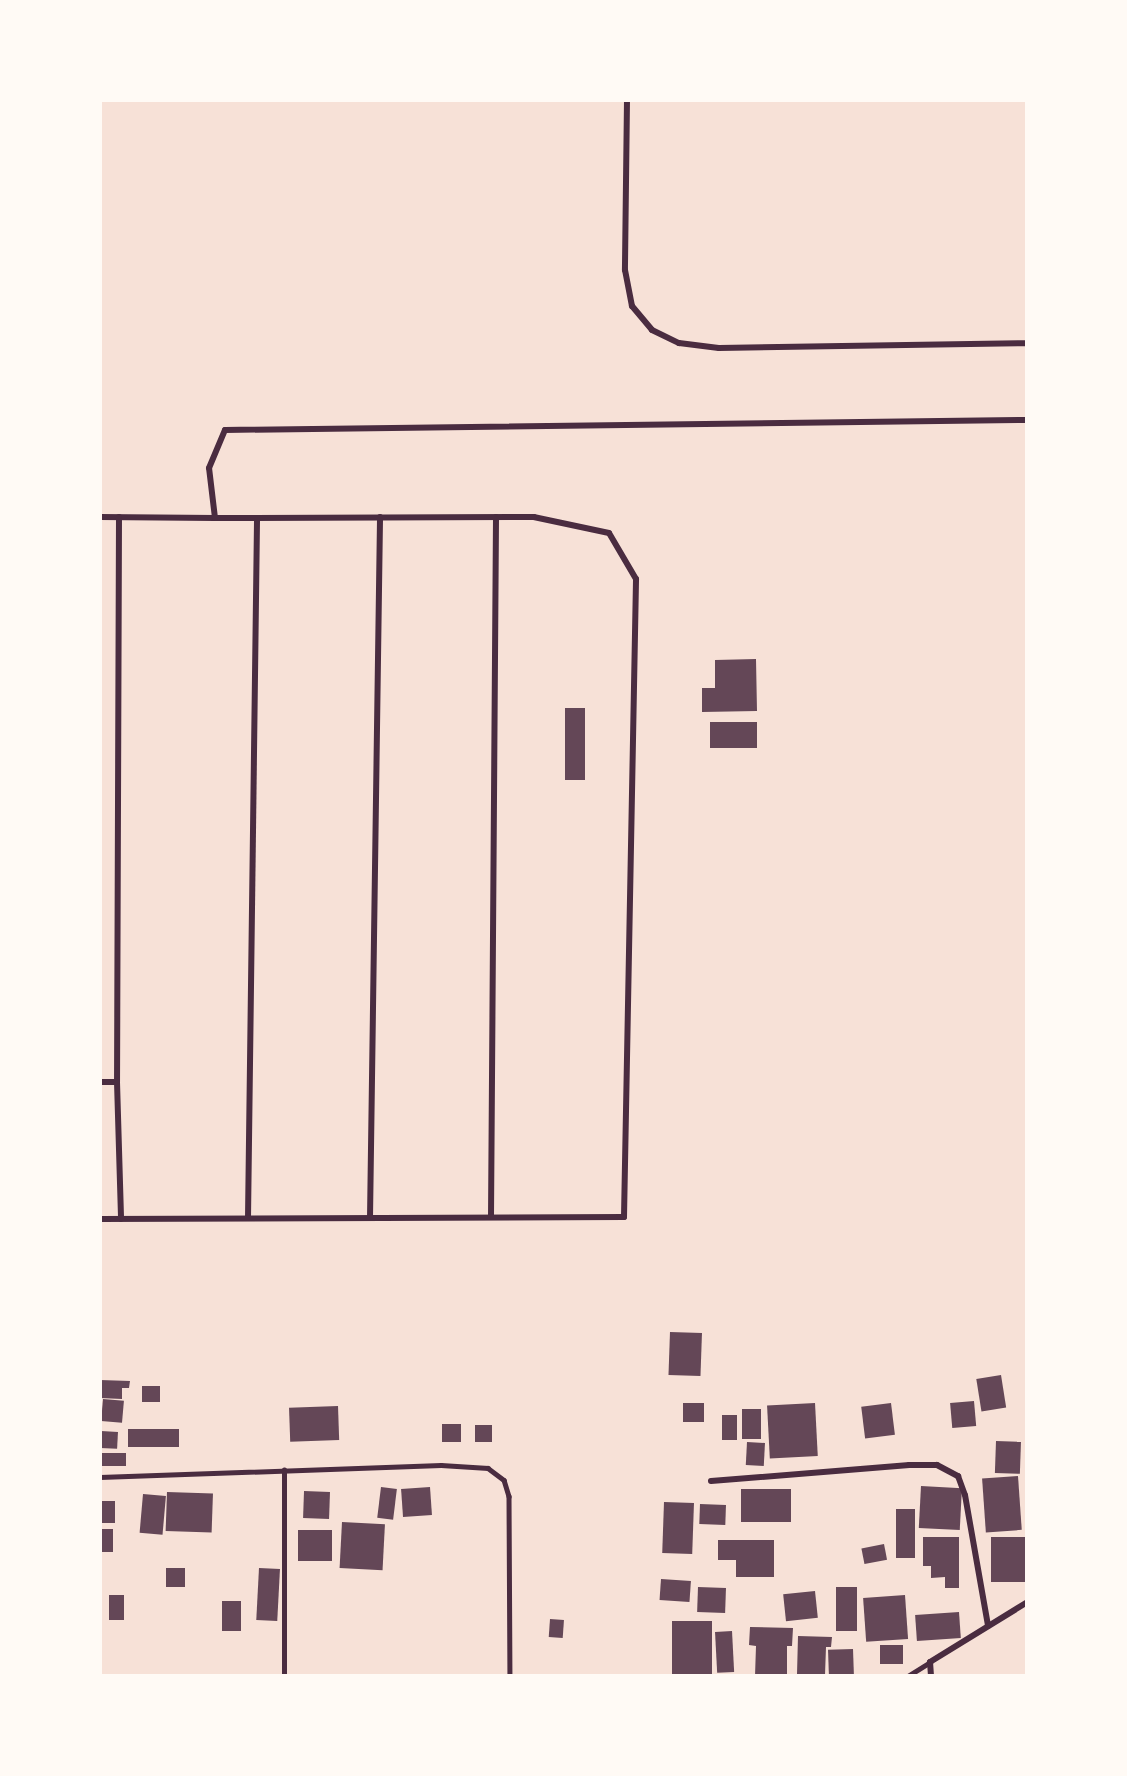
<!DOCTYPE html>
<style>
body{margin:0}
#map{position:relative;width:1127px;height:1776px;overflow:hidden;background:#f7e1d7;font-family:"Alegreya Sans",sans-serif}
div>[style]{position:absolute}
.building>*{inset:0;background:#644757;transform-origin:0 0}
.service>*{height:4.5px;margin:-2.25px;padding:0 2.25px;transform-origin:2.25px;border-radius:2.25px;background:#4a2c40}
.minor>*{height:6px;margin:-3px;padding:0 3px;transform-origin:3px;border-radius:3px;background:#4a2c40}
span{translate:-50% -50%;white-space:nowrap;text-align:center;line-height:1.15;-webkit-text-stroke:4.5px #fffaf5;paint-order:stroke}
.frame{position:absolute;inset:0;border:102px solid #fffaf5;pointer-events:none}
</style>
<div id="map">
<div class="building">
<i style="clip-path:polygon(756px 659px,757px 711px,702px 712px,702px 688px,715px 688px,715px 660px)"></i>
<i style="left:565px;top:708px;width:20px;height:72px"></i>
<i style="left:710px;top:722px;width:47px;height:26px"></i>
<i style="left:670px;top:1332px;width:32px;height:43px;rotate:2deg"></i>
<i style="left:1001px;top:1375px;width:33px;height:25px;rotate:81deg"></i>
<i style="clip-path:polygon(100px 1380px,130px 1381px,129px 1388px,122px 1388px,122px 1399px,100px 1398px)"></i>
<i style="left:142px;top:1386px;width:18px;height:16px"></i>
<i style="left:103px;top:1399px;width:21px;height:22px;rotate:5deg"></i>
<i style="left:974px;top:1401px;width:25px;height:24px;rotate:85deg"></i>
<i style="left:683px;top:1403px;width:21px;height:19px"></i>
<i style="left:815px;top:1403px;width:53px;height:48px;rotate:87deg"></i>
<i style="left:891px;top:1403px;width:32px;height:30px;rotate:83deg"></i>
<i style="left:338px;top:1406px;width:34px;height:49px;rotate:88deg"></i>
<i style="left:742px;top:1409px;width:19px;height:30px"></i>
<i style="left:722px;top:1415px;width:15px;height:25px"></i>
<i style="left:442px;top:1424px;width:19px;height:18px"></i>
<i style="left:492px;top:1425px;width:17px;height:17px;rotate:90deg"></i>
<i style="left:128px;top:1429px;width:51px;height:18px"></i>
<i style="left:101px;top:1431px;width:17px;height:17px;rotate:3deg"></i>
<i style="left:996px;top:1441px;width:25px;height:32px;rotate:2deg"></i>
<i style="left:747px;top:1442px;width:18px;height:23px;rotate:3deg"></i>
<i style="left:101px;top:1453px;width:25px;height:13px"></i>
<i style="left:1018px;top:1476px;width:54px;height:36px;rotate:86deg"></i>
<i style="left:921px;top:1486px;width:41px;height:42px;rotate:3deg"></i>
<i style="left:381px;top:1487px;width:16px;height:31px;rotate:7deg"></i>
<i style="left:430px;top:1487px;width:28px;height:29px;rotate:86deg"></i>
<i style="left:741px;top:1489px;width:50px;height:33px"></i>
<i style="left:167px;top:1492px;width:46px;height:39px;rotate:2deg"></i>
<i style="left:330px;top:1492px;width:27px;height:26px;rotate:92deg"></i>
<i style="left:143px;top:1494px;width:23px;height:39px;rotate:5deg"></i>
<i style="left:115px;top:1501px;width:22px;height:15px;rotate:90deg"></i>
<i style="left:664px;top:1502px;width:30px;height:51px;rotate:2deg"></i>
<i style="left:700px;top:1504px;width:26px;height:20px;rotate:2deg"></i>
<i style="left:896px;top:1509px;width:19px;height:49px"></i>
<i style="left:342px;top:1522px;width:43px;height:46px;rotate:3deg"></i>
<i style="left:100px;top:1529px;width:13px;height:23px"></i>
<i style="left:298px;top:1530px;width:34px;height:31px"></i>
<i style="clip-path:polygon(923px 1537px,959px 1537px,959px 1588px,945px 1588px,945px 1577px,931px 1578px,931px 1566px,923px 1566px)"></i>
<i style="left:1026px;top:1537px;width:45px;height:35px;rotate:90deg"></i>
<i style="clip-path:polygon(718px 1540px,774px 1540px,774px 1577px,736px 1577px,736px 1560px,718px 1560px)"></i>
<i style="left:884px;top:1544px;width:16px;height:23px;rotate:79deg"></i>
<i style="left:166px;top:1568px;width:19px;height:19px"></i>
<i style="left:259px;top:1568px;width:21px;height:52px;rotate:3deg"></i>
<i style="left:661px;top:1579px;width:30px;height:21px;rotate:4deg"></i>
<i style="left:698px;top:1587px;width:28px;height:25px;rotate:2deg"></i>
<i style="left:836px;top:1587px;width:21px;height:44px"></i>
<i style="left:815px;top:1591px;width:27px;height:32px;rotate:84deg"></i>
<i style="left:109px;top:1595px;width:15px;height:25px"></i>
<i style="left:905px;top:1595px;width:44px;height:42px;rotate:86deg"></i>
<i style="left:222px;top:1601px;width:19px;height:30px"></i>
<i style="left:959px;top:1612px;width:26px;height:44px;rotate:86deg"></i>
<i style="left:550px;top:1619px;width:14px;height:18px;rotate:4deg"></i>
<i style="left:672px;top:1621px;width:40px;height:55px"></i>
<i style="clip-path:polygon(750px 1627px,793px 1628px,792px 1646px,787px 1646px,787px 1676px,755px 1676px,756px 1646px,749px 1645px)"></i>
<i style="left:732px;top:1631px;width:41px;height:17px;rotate:87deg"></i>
<i style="clip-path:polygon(798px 1636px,832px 1637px,831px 1647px,826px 1647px,825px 1675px,797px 1674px)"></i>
<i style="left:903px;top:1645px;width:19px;height:23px;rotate:90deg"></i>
<i style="left:853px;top:1649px;width:27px;height:25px;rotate:88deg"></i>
</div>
<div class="service">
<i style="left:100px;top:1477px;width:341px;rotate:-2deg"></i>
<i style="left:441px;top:1465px;width:47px;rotate:3.7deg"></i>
<i style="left:488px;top:1468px;width:20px;rotate:37deg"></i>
<i style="left:504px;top:1480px;width:17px;rotate:73deg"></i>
<i style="left:509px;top:1496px;width:180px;rotate:89.7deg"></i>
<i style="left:284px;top:1676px;width:206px;rotate:-90deg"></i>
<i style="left:908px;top:1676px;width:26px;rotate:-32deg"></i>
</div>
<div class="minor">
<i style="left:627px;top:100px;width:170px;rotate:90.7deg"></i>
<i style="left:625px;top:270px;width:37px;rotate:79deg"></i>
<i style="left:632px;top:306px;width:31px;rotate:50deg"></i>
<i style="left:652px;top:330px;width:30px;rotate:26deg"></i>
<i style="left:679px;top:343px;width:40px;rotate:7.1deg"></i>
<i style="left:719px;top:348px;width:307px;rotate:-0.9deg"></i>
<i style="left:100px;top:517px;width:115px;rotate:0.5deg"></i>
<i style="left:119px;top:517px;width:565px;rotate:90.2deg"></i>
<i style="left:117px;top:1082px;width:137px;rotate:88.3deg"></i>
<i style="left:100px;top:1082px;width:17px"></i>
<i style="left:491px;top:1217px;width:700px;rotate:-89.59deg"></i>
<i style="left:248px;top:1218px;width:700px;rotate:-89.26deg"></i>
<i style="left:370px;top:1218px;width:701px;rotate:-89.18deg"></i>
<i style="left:100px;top:1219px;width:524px;rotate:-0.22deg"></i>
<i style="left:624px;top:1217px;width:638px;rotate:-88.92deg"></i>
<i style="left:636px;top:579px;width:53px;rotate:-120.4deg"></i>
<i style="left:609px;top:533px;width:77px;rotate:-168deg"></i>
<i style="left:534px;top:517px;width:319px;rotate:179.8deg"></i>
<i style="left:215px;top:518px;width:50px;rotate:-96.8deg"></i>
<i style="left:209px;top:468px;width:41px;rotate:-67.2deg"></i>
<i style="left:225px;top:430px;width:801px;rotate:-0.72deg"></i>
<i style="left:711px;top:1481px;width:199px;rotate:-4.6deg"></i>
<i style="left:909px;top:1465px;width:28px"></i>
<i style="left:937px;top:1465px;width:24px;rotate:28deg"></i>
<i style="left:958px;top:1476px;width:20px;rotate:70deg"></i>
<i style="left:965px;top:1495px;width:133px;rotate:80deg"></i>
<i style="left:931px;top:1676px;width:14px;rotate:-94deg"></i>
<i style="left:930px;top:1662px;width:113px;rotate:-31.6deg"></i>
</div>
<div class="frame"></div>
</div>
